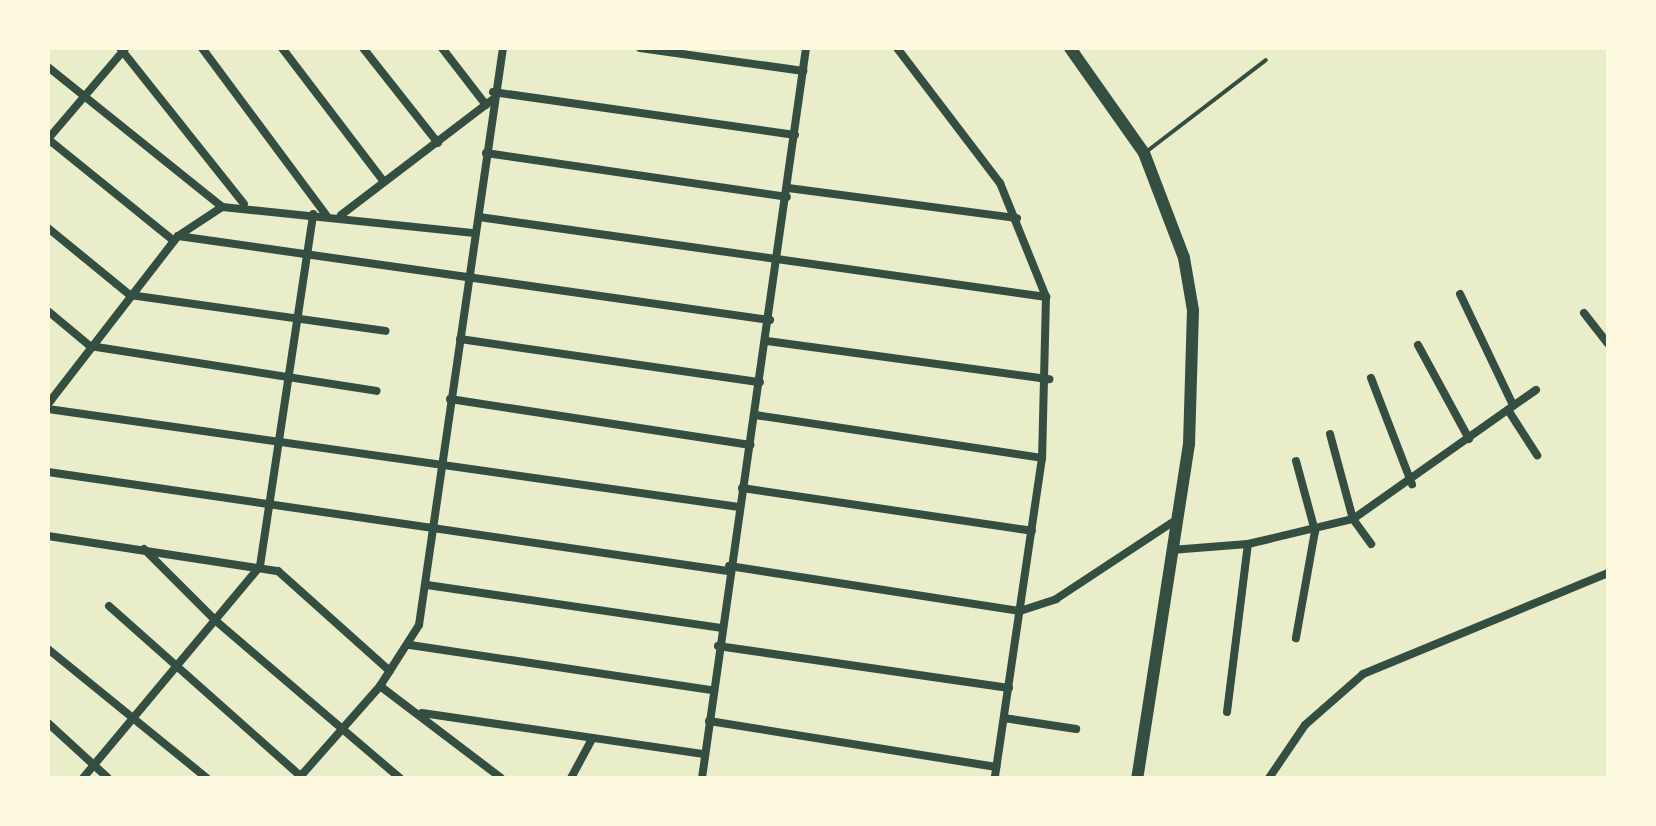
<!DOCTYPE html>
<style>
body{margin:0}
#map{position:relative;width:1656px;height:826px;overflow:hidden;background:#e9edc9;font-family:"Nunito Sans",sans-serif}
div>[style]{position:absolute}
.service>*{height:4px;margin:-2px;padding:0 2px;transform-origin:2px;border-radius:2px;background:#344e41}
.minor>*{height:8px;margin:-4px;padding:0 4px;transform-origin:4px;border-radius:4px;background:#344e41}
.secondary>*{height:12px;margin:-6px;padding:0 6px;transform-origin:6px;border-radius:6px;background:#344e41}
span{translate:-50% -50%;white-space:nowrap;text-align:center;line-height:1.15;-webkit-text-stroke:8px #fefae0;paint-order:stroke}
.frame{position:absolute;inset:0;border:50px solid #fefae0;pointer-events:none}
</style>
<div id="map">
<div class="service">
<i style="left:1146px;top:152px;width:151px;rotate:-37.5deg"></i>
</div>
<div class="minor">
<i style="left:120px;top:48px;width:199px;rotate:51.5deg"></i>
<i style="left:202px;top:48px;width:208px;rotate:53.4deg"></i>
<i style="left:282px;top:48px;width:168px;rotate:52.7deg"></i>
<i style="left:363px;top:48px;width:121px;rotate:51.7deg"></i>
<i style="left:442px;top:48px;width:72px;rotate:52.3deg"></i>
<i style="left:640px;top:48px;width:165px;rotate:8deg"></i>
<i style="left:897px;top:48px;width:170px;rotate:52.7deg"></i>
<i style="left:1000px;top:183px;width:123px;rotate:68deg"></i>
<i style="left:1046px;top:297px;width:161px;rotate:91.4deg"></i>
<i style="left:1042px;top:458px;width:323px;rotate:98.4deg"></i>
<i style="left:48px;top:67px;width:223px;rotate:38.8deg"></i>
<i style="left:493px;top:92px;width:305px;rotate:8.1deg"></i>
<i style="left:48px;top:139px;width:162px;rotate:39deg"></i>
<i style="left:48px;top:139px;width:118px;rotate:-49.5deg"></i>
<i style="left:486px;top:153px;width:304px;rotate:8.3deg"></i>
<i style="left:788px;top:188px;width:231px;rotate:7.5deg"></i>
<i style="left:341px;top:215px;width:190px;rotate:-37.3deg"></i>
<i style="left:479px;top:217px;width:573px;rotate:8.03deg"></i>
<i style="left:48px;top:228px;width:106px;rotate:39.3deg"></i>
<i style="left:130px;top:295px;width:258px;rotate:8deg"></i>
<i style="left:178px;top:236px;width:598px;rotate:8.08deg"></i>
<i style="left:1460px;top:294px;width:123px;rotate:64.5deg"></i>
<i style="left:48px;top:311px;width:55px;rotate:39.8deg"></i>
<i style="left:90px;top:346px;width:290px;rotate:8.9deg"></i>
<i style="left:1584px;top:313px;width:39px;rotate:52deg"></i>
<i style="left:460px;top:339px;width:303px;rotate:8.2deg"></i>
<i style="left:767px;top:341px;width:285px;rotate:7.7deg"></i>
<i style="left:1418px;top:345px;width:107px;rotate:61.5deg"></i>
<i style="left:1371px;top:378px;width:114px;rotate:68.9deg"></i>
<i style="left:450px;top:399px;width:304px;rotate:8.7deg"></i>
<i style="left:48px;top:404px;width:212px;rotate:-52.3deg"></i>
<i style="left:178px;top:236px;width:53px;rotate:-33.4deg"></i>
<i style="left:222px;top:207px;width:254px;rotate:5.9deg"></i>
<i style="left:48px;top:409px;width:698px;rotate:8.07deg"></i>
<i style="left:1508px;top:410px;width:54px;rotate:57.2deg"></i>
<i style="left:755px;top:415px;width:290px;rotate:8.5deg"></i>
<i style="left:1330px;top:434px;width:88px;rotate:74.9deg"></i>
<i style="left:1353px;top:519px;width:31px;rotate:54deg"></i>
<i style="left:1296px;top:461px;width:73px;rotate:74.8deg"></i>
<i style="left:1315px;top:531px;width:109px;rotate:100.1deg"></i>
<i style="left:48px;top:472px;width:687px;rotate:8.28deg"></i>
<i style="left:742px;top:488px;width:293px;rotate:8.4deg"></i>
<i style="left:48px;top:536px;width:233px;rotate:8.7deg"></i>
<i style="left:278px;top:571px;width:150px;rotate:41.8deg"></i>
<i style="left:144px;top:549px;width:102px;rotate:45deg"></i>
<i style="left:216px;top:621px;width:242px;rotate:40.5deg"></i>
<i style="left:1171px;top:550px;width:77px;rotate:-4.5deg"></i>
<i style="left:1248px;top:544px;width:108px;rotate:-13.4deg"></i>
<i style="left:1353px;top:519px;width:224px;rotate:-35.2deg"></i>
<i style="left:729px;top:566px;width:294px;rotate:8.8deg"></i>
<i style="left:1020px;top:611px;width:38px;rotate:-18deg"></i>
<i style="left:1056px;top:599px;width:144px;rotate:-33.4deg"></i>
<i style="left:427px;top:585px;width:297px;rotate:8.3deg"></i>
<i style="left:109px;top:606px;width:259px;rotate:41.6deg"></i>
<i style="left:410px;top:645px;width:305px;rotate:8.5deg"></i>
<i style="left:718px;top:646px;width:294px;rotate:8.2deg"></i>
<i style="left:48px;top:649px;width:205px;rotate:39.1deg"></i>
<i style="left:380px;top:686px;width:152px;rotate:37.2deg"></i>
<i style="left:1227px;top:712px;width:169px;rotate:-82.9deg"></i>
<i style="left:422px;top:713px;width:285px;rotate:8.3deg"></i>
<i style="left:1004px;top:718px;width:73px;rotate:8.7deg"></i>
<i style="left:709px;top:721px;width:291px;rotate:9.1deg"></i>
<i style="left:48px;top:723px;width:81px;rotate:42.5deg"></i>
<i style="left:83px;top:778px;width:276px;rotate:-50.1deg"></i>
<i style="left:260px;top:566px;width:356px;rotate:-81.4deg"></i>
<i style="left:299px;top:778px;width:123px;rotate:-48.6deg"></i>
<i style="left:380px;top:686px;width:72px;rotate:-57.4deg"></i>
<i style="left:419px;top:625px;width:583px;rotate:-81.72deg"></i>
<i style="left:571px;top:778px;width:44px;rotate:-61.7deg"></i>
<i style="left:702px;top:778px;width:737px;rotate:-81.89deg"></i>
<i style="left:1269px;top:778px;width:64px;rotate:-55.8deg"></i>
<i style="left:1305px;top:725px;width:77px;rotate:-41.3deg"></i>
<i style="left:1363px;top:674px;width:265px;rotate:-22.4deg"></i>
</div>
<div class="secondary">
<i style="left:1070px;top:48px;width:128px;rotate:54.8deg"></i>
<i style="left:1144px;top:153px;width:112px;rotate:69.1deg"></i>
<i style="left:1184px;top:258px;width:53px;rotate:80.2deg"></i>
<i style="left:1193px;top:310px;width:134px;rotate:91.7deg"></i>
<i style="left:1189px;top:444px;width:338px;rotate:98.8deg"></i>
</div>
<div class="frame"></div>
</div>
